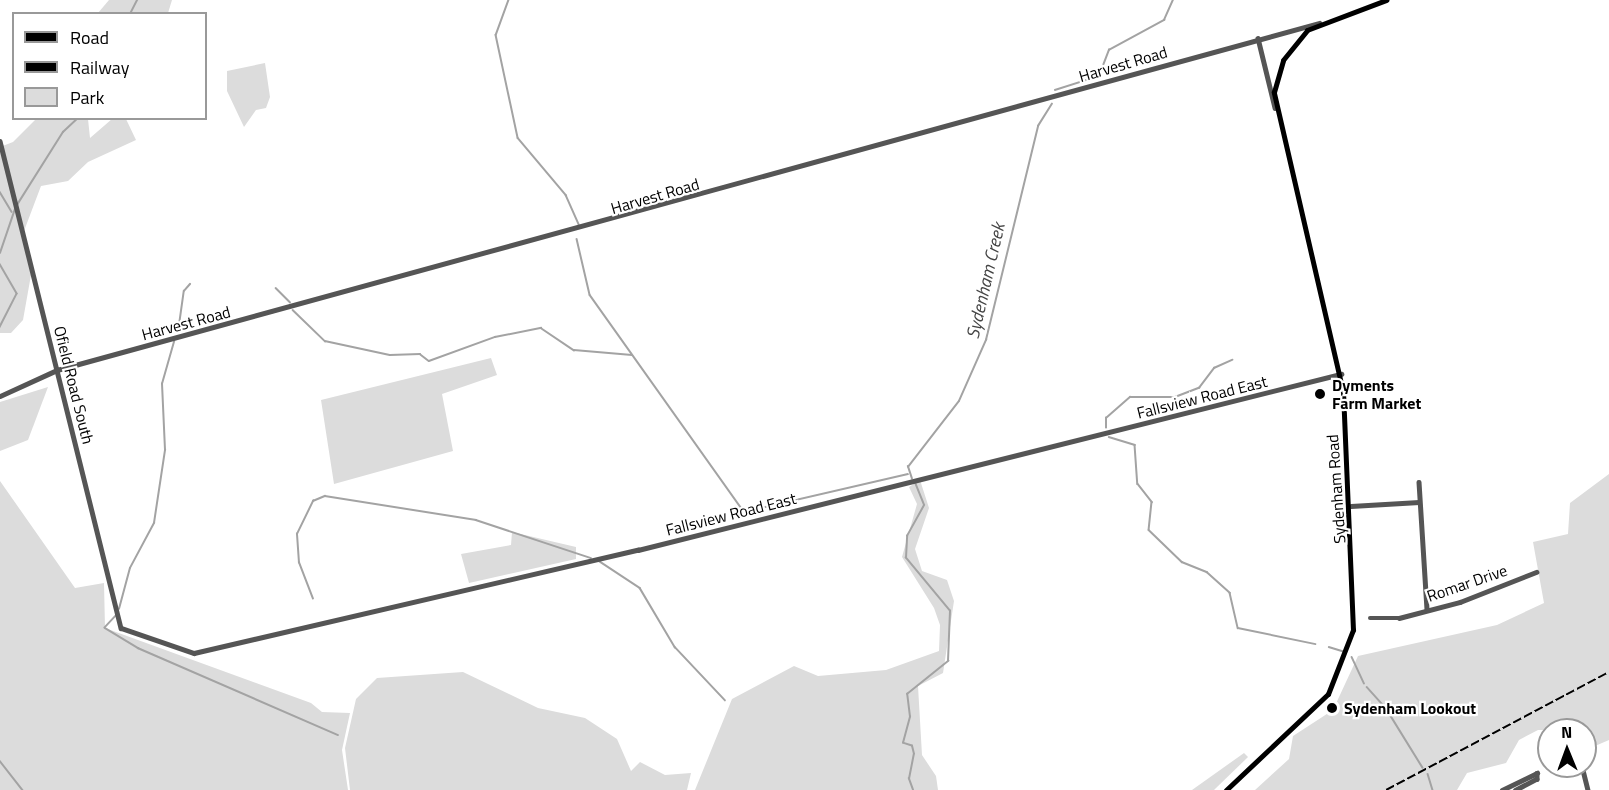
<!DOCTYPE html>
<style>
body{margin:0}
#map{position:relative;width:1609px;height:790px;overflow:hidden;background:#fff;font-family:"Titillium Web",sans-serif}
div>[style]{position:absolute}
.green>*{inset:0;background:#dcdcdc}
.stream>*{height:1.5px;margin:-0.75px;padding:0 0.75px;transform-origin:0.75px;border-radius:0.75px;background:#a3a3a3}
.minor>*{height:4.5px;margin:-2.25px;padding:0 2.25px;transform-origin:2.25px;border-radius:2.25px;background:#555}
.major>*{height:5px;margin:-2.5px;padding:0 2.5px;transform-origin:2.5px;border-radius:2.5px;background:#000}
.rail>*{height:1.5px;margin-top:-0.75px;transform-origin:0;background:repeating-linear-gradient(90deg,#000 0 9px,transparent 0 12px)}
.dots>*{width:16px;height:16px;translate:-50% -50%;box-sizing:border-box;border:3px solid #fff;border-radius:50%}
span{translate:-50% -50%;white-space:nowrap;text-align:center;line-height:1.15;-webkit-text-stroke:4.5px #fff;paint-order:stroke}
.street-label{font-size:16px;color:#000}
.poi-label{font-size:16px;color:#000;font-weight:700}
.left{translate:0 -50%;text-align:left}
.water-label{font-size:18px;color:#444;font-style:italic}
.legend{position:absolute;left:12px;top:12px;width:195px;height:108px;box-sizing:border-box;background:#fff;border:2px solid #999;margin:0;padding:8px 10px;list-style:none;font-size:18px;color:#000}
.legend li{display:flex;align-items:center;gap:12px;height:30px}
.legend b{width:30px;border:2px solid #999}
.north{position:absolute;left:1537px;top:718px;width:60px;height:60px;box-sizing:border-box;background:#fff;border:2px solid #999;border-radius:50%;rotate:359deg;font-size:16px;font-weight:700;line-height:24px;text-align:center;color:#000}
.north::after{content:'';display:block;margin:auto;width:21px;height:27px;background:#000;clip-path:polygon(50% 0,100% 100%,50% 72%,0 100%)}
</style>
<div id="map">
<div class="green">
<i style="clip-path:polygon(109px 0,172px 0,168px 13px,98px 13px)"></i>
<i style="clip-path:polygon(265px 63px,270px 97px,266px 108px,256px 110px,244px 127px,227px 91px,227px 71px)"></i>
<i style="clip-path:polygon(36px 119px,88px 119px,90px 138px,112px 119px,126px 119px,136px 140px,88px 162px,68px 181px,41px 186px,24px 231px,31px 275px,23px 320px,11px 333px,0 333px,0 147px,13px 142px)"></i>
<i style="clip-path:polygon(491px 358px,497px 375px,442px 394px,453px 451px,334px 484px,321px 400px)"></i>
<i style="clip-path:polygon(48px 387px,28px 440px,0 451px,0 402px)"></i>
<i style="clip-path:polygon(1609px 474px,1609px 740px,1595px 746px,1585px 739px,1585px 730px,1538px 730px,1519px 740px,1506px 763px,1467px 773px,1457px 790px,1255px 790px,1289px 759px,1293px 736px,1333px 710px,1358px 656px,1497px 625px,1544px 603px,1533px 542px,1568px 534px,1570px 503px)"></i>
<i style="clip-path:polygon(920px 480px,929px 508px,915px 549px,922px 571px,947px 580px,954px 601px,943px 673px,918px 686px,922px 755px,936px 776px,938px 790px,695px 790px,732px 699px,794px 666px,818px 676px,886px 670px,939px 651px,940px 625px,934px 608px,902px 557px,917px 504px,909px 487px)"></i>
<i style="clip-path:polygon(0 481px,75px 588px,104px 583px,105px 628px,311px 703px,322px 712px,350px 713px,342px 750px,348px 790px,0 790px)"></i>
<i style="clip-path:polygon(512px 532px,576px 547px,576px 559px,469px 583px,461px 554px,511px 545px)"></i>
<i style="clip-path:polygon(463px 672px,538px 708px,585px 718px,617px 739px,631px 771px,640px 762px,665px 775px,691px 773px,687px 790px,350px 790px,345px 748px,356px 699px,377px 678px)"></i>
<i style="clip-path:polygon(1244px 753px,1248px 757px,1214px 790px,1192px 790px)"></i>
</div>
<div class="stream">
<i style="left:509px;top:0;width:37px;rotate:110deg"></i>
<i style="left:496px;top:35px;width:105px;rotate:77.9deg"></i>
<i style="left:518px;top:138px;width:75px;rotate:49.9deg"></i>
<i style="left:566px;top:195px;width:32px;rotate:66deg"></i>
<i style="left:130px;top:14px;width:16px;rotate:-63deg"></i>
<i style="left:1055px;top:90px;width:46px;rotate:-17.7deg"></i>
<i style="left:1099px;top:76px;width:28px;rotate:-69deg"></i>
<i style="left:1109px;top:50px;width:63px;rotate:-28.6deg"></i>
<i style="left:1164px;top:20px;width:22px;rotate:-66deg"></i>
<i style="left:0;top:192px;width:23px;rotate:59deg"></i>
<i style="left:17px;top:205px;width:86px;rotate:-57.8deg"></i>
<i style="left:63px;top:132px;width:21px;rotate:-43deg"></i>
<i style="left:577px;top:239px;width:57px;rotate:76.9deg"></i>
<i style="left:590px;top:295px;width:266px;rotate:54.6deg"></i>
<i style="left:744px;top:512px;width:168px;rotate:-13deg"></i>
<i style="left:0;top:253px;width:46px;rotate:-71.2deg"></i>
<i style="left:0;top:264px;width:34px;rotate:60deg"></i>
<i style="left:17px;top:294px;width:38px;rotate:117deg"></i>
<i style="left:276px;top:288px;width:20px;rotate:45deg"></i>
<i style="left:293px;top:310px;width:45px;rotate:44.1deg"></i>
<i style="left:325px;top:341px;width:66px;rotate:12.2deg"></i>
<i style="left:390px;top:355px;width:30px;rotate:-2deg"></i>
<i style="left:420px;top:354px;width:11px;rotate:38deg"></i>
<i style="left:429px;top:361px;width:70px;rotate:-20deg"></i>
<i style="left:495px;top:337px;width:47px;rotate:-11.1deg"></i>
<i style="left:541px;top:328px;width:40px;rotate:34deg"></i>
<i style="left:574px;top:350px;width:58px;rotate:4.9deg"></i>
<i style="left:179px;top:325px;width:34px;rotate:-82deg"></i>
<i style="left:184px;top:291px;width:9px;rotate:-49deg"></i>
<i style="left:1106px;top:428px;width:10px;rotate:-90deg"></i>
<i style="left:1106px;top:418px;width:32px;rotate:-41deg"></i>
<i style="left:1130px;top:397px;width:45px"></i>
<i style="left:1175px;top:397px;width:26px;rotate:-21deg"></i>
<i style="left:1199px;top:388px;width:25px;rotate:-53deg"></i>
<i style="left:1214px;top:368px;width:20px;rotate:-24deg"></i>
<i style="left:1109px;top:437px;width:27px;rotate:17deg"></i>
<i style="left:1135px;top:445px;width:39px;rotate:86deg"></i>
<i style="left:1138px;top:484px;width:23px;rotate:52deg"></i>
<i style="left:1152px;top:502px;width:28px;rotate:96deg"></i>
<i style="left:1149px;top:530px;width:46px;rotate:44.1deg"></i>
<i style="left:1182px;top:562px;width:27px;rotate:22deg"></i>
<i style="left:1207px;top:572px;width:31px;rotate:42deg"></i>
<i style="left:1230px;top:593px;width:36px;rotate:77deg"></i>
<i style="left:1238px;top:628px;width:79px;rotate:11.7deg"></i>
<i style="left:912px;top:479px;width:13px;rotate:-108deg"></i>
<i style="left:908px;top:467px;width:83px;rotate:-52.3deg"></i>
<i style="left:959px;top:401px;width:67px;rotate:-66.1deg"></i>
<i style="left:986px;top:340px;width:220px;rotate:-76.3deg"></i>
<i style="left:1038px;top:126px;width:26px;rotate:-58deg"></i>
<i style="left:599px;top:561px;width:49px;rotate:33.4deg"></i>
<i style="left:640px;top:588px;width:69px;rotate:59.3deg"></i>
<i style="left:675px;top:647px;width:73px;rotate:46.7deg"></i>
<i style="left:313px;top:599px;width:39px;rotate:-111deg"></i>
<i style="left:299px;top:563px;width:29px;rotate:-94deg"></i>
<i style="left:297px;top:534px;width:37px;rotate:-64deg"></i>
<i style="left:313px;top:501px;width:13px;rotate:-23deg"></i>
<i style="left:325px;top:496px;width:153px;rotate:9deg"></i>
<i style="left:476px;top:520px;width:121px;rotate:18.3deg"></i>
<i style="left:119px;top:609px;width:42px;rotate:-75deg"></i>
<i style="left:130px;top:568px;width:51px;rotate:-61.9deg"></i>
<i style="left:154px;top:523px;width:74px;rotate:-81.4deg"></i>
<i style="left:165px;top:450px;width:66px;rotate:-92.6deg"></i>
<i style="left:162px;top:384px;width:44px;rotate:-74.1deg"></i>
<i style="left:116px;top:616px;width:16px;rotate:133deg"></i>
<i style="left:105px;top:628px;width:39px;rotate:31deg"></i>
<i style="left:138px;top:648px;width:218px;rotate:23.5deg"></i>
<i style="left:1329px;top:647px;width:14px;rotate:17deg"></i>
<i style="left:1352px;top:657px;width:29px;rotate:65deg"></i>
<i style="left:1367px;top:687px;width:28px;rotate:48deg"></i>
<i style="left:1386px;top:708px;width:70px;rotate:58.3deg"></i>
<i style="left:0;top:761px;width:37px;rotate:52deg"></i>
<i style="left:1428px;top:774px;width:17px;rotate:73deg"></i>
<i style="left:913px;top:790px;width:12px;rotate:-110deg"></i>
<i style="left:909px;top:779px;width:25px;rotate:-79deg"></i>
<i style="left:914px;top:754px;width:8px;rotate:-104deg"></i>
<i style="left:912px;top:746px;width:9px;rotate:-162deg"></i>
<i style="left:903px;top:743px;width:27px;rotate:-75deg"></i>
<i style="left:910px;top:717px;width:23px;rotate:-97deg"></i>
<i style="left:907px;top:694px;width:53px;rotate:-38.8deg"></i>
<i style="left:948px;top:661px;width:50px;rotate:-87.7deg"></i>
<i style="left:950px;top:611px;width:69px;rotate:-129.7deg"></i>
<i style="left:906px;top:558px;width:22px;rotate:-87deg"></i>
<i style="left:907px;top:536px;width:35px;rotate:-61deg"></i>
<i style="left:924px;top:505px;width:24px;rotate:-112deg"></i>
</div>
<div class="minor">
<i style="left:1258px;top:38px;width:72px;rotate:76.3deg"></i>
<i style="left:0;top:141px;width:502px;rotate:76.05deg"></i>
<i style="left:121px;top:628px;width:77px;rotate:18.9deg"></i>
<i style="left:194px;top:653px;width:456px;rotate:-13.1deg"></i>
<i style="left:638px;top:550px;width:725px;rotate:-14.06deg"></i>
<i style="left:0;top:396px;width:63px;rotate:-24.5deg"></i>
<i style="left:57px;top:370px;width:1309px;rotate:-15.37deg"></i>
<i style="left:1419px;top:482px;width:128px;rotate:86.4deg"></i>
<i style="left:1351px;top:506px;width:68px;rotate:-3.4deg"></i>
<i style="left:1370px;top:618px;width:29px"></i>
<i style="left:1399px;top:618px;width:63px;rotate:-14.7deg"></i>
<i style="left:1460px;top:602px;width:82px;rotate:-21.5deg"></i>
<i style="left:1582px;top:766px;width:25px;rotate:76deg"></i>
<i style="left:1502px;top:790px;width:39px;rotate:-26deg"></i>
<i style="left:1537px;top:773px;width:6px;rotate:90deg"></i>
<i style="left:1537px;top:779px;width:24px;rotate:152deg"></i>
</div>
<div class="major">
<i style="left:1226px;top:790px;width:140px;rotate:-43.3deg"></i>
<i style="left:1328px;top:694px;width:69px;rotate:-68.7deg"></i>
<i style="left:1353px;top:630px;width:238px;rotate:-92.4deg"></i>
<i style="left:1343px;top:392px;width:308px;rotate:-103deg"></i>
<i style="left:1274px;top:92px;width:33px;rotate:-74deg"></i>
<i style="left:1283px;top:60px;width:38px;rotate:-51deg"></i>
<i style="left:1307px;top:30px;width:85px;rotate:-20.8deg"></i>
</div>
<div class="rail">
<i style="left:1386px;top:790px;width:252px;rotate:-27.9deg"></i>
</div>
<div class="dots">
<i style="left:1320px;top:394px;background:#000"></i>
<i style="left:1332px;top:708px;background:#000"></i>
</div>
<div class="street-label">
<span style="left:1123px;top:64px;rotate:-16deg">Harvest Road</span>
<span style="left:655px;top:196px;rotate:-16deg">Harvest Road</span>
<span style="left:186px;top:323px;rotate:-15deg">Harvest Road</span>
<span style="left:74px;top:385px;rotate:76deg">Ofield Road South</span>
<span style="left:1202px;top:397px;rotate:-14deg">Fallsview Road East</span>
<span style="left:1336px;top:489px;rotate:-94deg">Sydenham Road</span>
<span style="left:731px;top:514px;rotate:-14deg">Fallsview Road East</span>
<span style="left:1467px;top:583px;rotate:-19deg">Romar Drive</span>
</div>
<div class="poi-label">
<span class="left" style="left:1332px;top:394px">Dyments<br>Farm Market</span>
<span class="left" style="left:1344px;top:708px">Sydenham Lookout</span>
</div>
<div class="water-label">
<span style="left:986px;top:281px;rotate:-77deg">Sydenham Creek</span>
</div>
<ul class="legend">
<li><b style="height:8px;background:#000"></b>Road</li>
<li><b style="height:8px;background:#000"></b>Railway</li>
<li><b style="height:16px;background:#dcdcdc"></b>Park</li>
</ul>
<div class="north">N</div>
</div>
